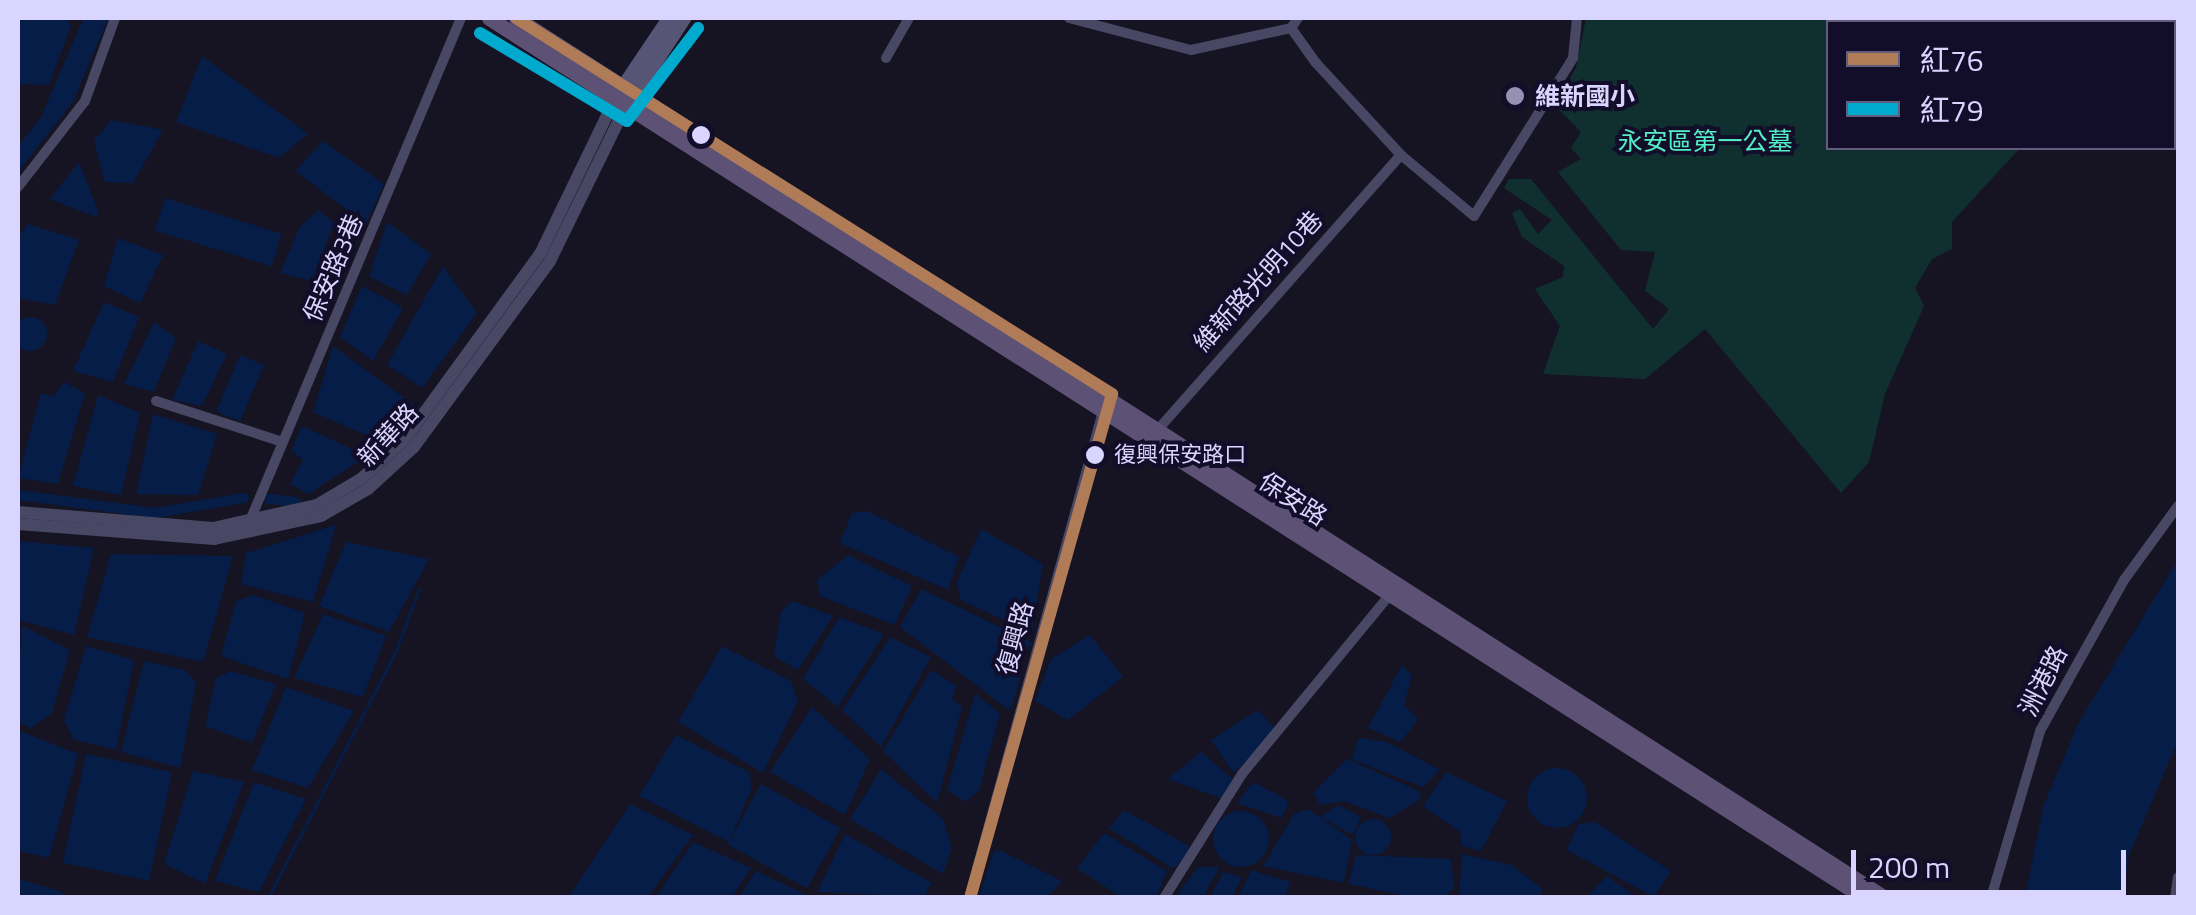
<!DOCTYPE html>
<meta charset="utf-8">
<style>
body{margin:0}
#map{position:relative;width:2196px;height:915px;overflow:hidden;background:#161323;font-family:"Titillium Web","Noto Sans TC",sans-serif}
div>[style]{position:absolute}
.green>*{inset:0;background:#103030}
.water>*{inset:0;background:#061d47;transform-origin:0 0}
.round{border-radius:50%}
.stream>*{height:2.5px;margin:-1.25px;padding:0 1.25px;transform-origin:1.25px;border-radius:1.25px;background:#061d47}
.canal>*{height:10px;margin:-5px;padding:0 5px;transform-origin:5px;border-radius:5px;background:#061d47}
.minor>*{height:10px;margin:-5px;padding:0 5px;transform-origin:5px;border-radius:5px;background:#484764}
.tertiary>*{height:12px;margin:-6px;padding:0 6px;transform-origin:6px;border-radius:6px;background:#484764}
.secondary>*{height:15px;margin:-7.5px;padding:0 7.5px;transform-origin:7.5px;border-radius:7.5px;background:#575576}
.primary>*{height:15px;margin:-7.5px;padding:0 7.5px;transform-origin:7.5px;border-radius:7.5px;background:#5d5275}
.bus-1>*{height:12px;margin:-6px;padding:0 6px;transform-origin:6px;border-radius:6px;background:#b07c57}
.bus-2>*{height:12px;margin:-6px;padding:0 6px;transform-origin:6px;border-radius:6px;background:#00a9ce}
.dots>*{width:28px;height:28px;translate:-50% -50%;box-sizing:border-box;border:5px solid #120d29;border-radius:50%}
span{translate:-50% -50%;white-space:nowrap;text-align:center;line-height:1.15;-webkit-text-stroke:8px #120d29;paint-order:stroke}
.bus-label{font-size:22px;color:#d9d5ff}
.left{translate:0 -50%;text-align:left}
.poi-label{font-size:25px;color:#d9d5ff;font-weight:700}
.park-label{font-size:25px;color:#53edc6}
.street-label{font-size:25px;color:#d9d5ff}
.frame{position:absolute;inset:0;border:20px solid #d9d5ff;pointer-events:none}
.legend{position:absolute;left:1826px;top:20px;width:350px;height:130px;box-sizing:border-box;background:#120d29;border:2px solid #625d7f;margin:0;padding:12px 18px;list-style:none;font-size:30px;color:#d9d5ff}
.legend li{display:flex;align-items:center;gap:20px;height:50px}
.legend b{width:50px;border:2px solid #625d7f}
.scale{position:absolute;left:1851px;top:850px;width:275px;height:45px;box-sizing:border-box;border:5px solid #d9d5ff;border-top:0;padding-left:12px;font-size:30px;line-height:35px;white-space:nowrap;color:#d9d5ff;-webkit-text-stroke:8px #120d29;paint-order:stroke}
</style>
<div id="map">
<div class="green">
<i style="clip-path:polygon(1586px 18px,2178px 18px,2178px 75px,2174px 83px,2174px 22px,1828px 22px,1828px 148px,2020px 148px,1952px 222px,1952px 249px,1932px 259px,1915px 288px,1924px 306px,1885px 394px,1869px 462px,1841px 493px,1705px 329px,1645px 379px,1543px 374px,1560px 326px,1535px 289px,1563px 277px,1564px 266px,1522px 237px,1512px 213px,1520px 209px,1538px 234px,1552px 220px,1504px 188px,1509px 179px,1531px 179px,1653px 329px,1669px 309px,1645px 291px,1655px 252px,1621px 250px,1558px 172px,1581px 159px,1571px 148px,1581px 132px,1554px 105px,1576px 68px)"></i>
</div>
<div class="water">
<i style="clip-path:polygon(18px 18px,66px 18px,71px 26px,49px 85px,18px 84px)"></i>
<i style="clip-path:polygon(92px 18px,108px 18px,73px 102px,18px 172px,18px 146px,62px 91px)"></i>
<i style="clip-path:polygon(202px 56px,308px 134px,279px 158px,176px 122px)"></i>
<i style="clip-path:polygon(111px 120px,163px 130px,133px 183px,105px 182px,94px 141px)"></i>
<i style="clip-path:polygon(323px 141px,384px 184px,366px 224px,295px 171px)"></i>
<i style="clip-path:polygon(79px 162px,99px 213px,96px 217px,50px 199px)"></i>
<i style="left:165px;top:198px;width:122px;height:34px;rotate:17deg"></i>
<i style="clip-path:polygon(319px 210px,334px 223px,312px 281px,280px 273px,300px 226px)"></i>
<i style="clip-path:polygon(387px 222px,431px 254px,407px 295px,369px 277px)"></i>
<i style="clip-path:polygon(28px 224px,79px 240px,55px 305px,18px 298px,18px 237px)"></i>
<i style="clip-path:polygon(118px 238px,163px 255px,140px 303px,104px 286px)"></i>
<i style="clip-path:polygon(443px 266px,477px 313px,422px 388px,387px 365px)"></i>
<i style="clip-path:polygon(362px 286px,403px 308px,373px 361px,340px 337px)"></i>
<i style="clip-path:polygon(104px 302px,139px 317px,113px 382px,73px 371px)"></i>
<i class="round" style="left:13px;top:317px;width:34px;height:34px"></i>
<i style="clip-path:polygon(154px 322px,176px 338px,154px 392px,124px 384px)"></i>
<i style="clip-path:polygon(198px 341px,227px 354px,202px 406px,172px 400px)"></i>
<i style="clip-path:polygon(333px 346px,414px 405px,377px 440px,313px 412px)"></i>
<i style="left:240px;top:355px;width:26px;height:61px;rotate:23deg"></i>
<i style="clip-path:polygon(64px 382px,85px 393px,58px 484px,18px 478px,41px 393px,53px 397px)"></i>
<i style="clip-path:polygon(98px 395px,140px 413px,121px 495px,73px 486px)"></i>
<i style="clip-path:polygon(153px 414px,217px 434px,198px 495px,136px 494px)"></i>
<i style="clip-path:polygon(302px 426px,367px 456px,308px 494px,290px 484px,303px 460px,291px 451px)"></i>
<i style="clip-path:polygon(867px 511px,959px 557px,948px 590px,840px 543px,852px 513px)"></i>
<i style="clip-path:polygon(336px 525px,313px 602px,241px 584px,246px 553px)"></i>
<i style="clip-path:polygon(981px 529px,1043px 564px,1032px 633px,961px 600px,957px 582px)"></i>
<i style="clip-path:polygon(18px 541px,94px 548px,74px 635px,18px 620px)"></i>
<i style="clip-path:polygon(346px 542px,429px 559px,389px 632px,319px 606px)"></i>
<i style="clip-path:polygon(111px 554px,233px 556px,203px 662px,87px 637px)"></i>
<i style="clip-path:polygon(848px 555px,912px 586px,895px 625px,820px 596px,817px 580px)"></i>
<i style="clip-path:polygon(2178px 560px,2178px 741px,2129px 855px,2124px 897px,2025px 897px,2043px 807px,2079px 722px)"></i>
<i style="clip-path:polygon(921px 589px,1033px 643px,1014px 658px,1021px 676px,1010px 711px,900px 627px)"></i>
<i style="clip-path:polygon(253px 595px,305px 613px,288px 679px,221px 656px,236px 601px)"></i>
<i style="clip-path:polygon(792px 601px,833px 616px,798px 670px,774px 656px,781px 611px)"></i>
<i style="clip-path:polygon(323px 614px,386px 636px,363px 697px,294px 678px)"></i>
<i style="clip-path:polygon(839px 617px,884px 634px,838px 707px,803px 679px)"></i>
<i style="clip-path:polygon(21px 625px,70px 650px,52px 713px,31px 728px,18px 723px)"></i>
<i style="clip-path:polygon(1090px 635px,1123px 677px,1068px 720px,1035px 701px,1051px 659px)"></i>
<i style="clip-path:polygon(890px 637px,931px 657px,881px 747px,842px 710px)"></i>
<i style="clip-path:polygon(86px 646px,134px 660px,116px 750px,73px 739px,64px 720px)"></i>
<i style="clip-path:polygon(722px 646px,791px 681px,798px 701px,763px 773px,678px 722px)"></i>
<i style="clip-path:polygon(144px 661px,185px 670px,196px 683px,180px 768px,121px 752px)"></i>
<i style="clip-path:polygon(1402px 665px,1412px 676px,1404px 705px,1418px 719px,1401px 742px,1368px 728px)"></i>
<i style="clip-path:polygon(931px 670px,957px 686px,952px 699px,962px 707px,937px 803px,883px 751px)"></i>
<i style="clip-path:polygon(231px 671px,276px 684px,252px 743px,205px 726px,216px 678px)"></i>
<i style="clip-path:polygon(286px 687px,354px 711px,308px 788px,252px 770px)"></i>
<i style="clip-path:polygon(975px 694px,1000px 713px,979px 790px,966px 802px,947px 790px)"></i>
<i style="clip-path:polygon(812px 707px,870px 759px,845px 815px,770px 772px)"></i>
<i style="clip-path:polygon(1258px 710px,1278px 732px,1233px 773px,1211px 740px)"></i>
<i style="clip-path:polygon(20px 731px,78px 754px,49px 858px,18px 851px)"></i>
<i style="clip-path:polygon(676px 735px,749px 772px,752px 788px,729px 842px,639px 796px)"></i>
<i style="clip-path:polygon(1359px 738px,1387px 742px,1440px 770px,1423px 787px,1351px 759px)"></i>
<i style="clip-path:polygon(1201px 752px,1233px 779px,1223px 799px,1168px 779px)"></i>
<i style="left:86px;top:754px;width:88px;height:111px;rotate:12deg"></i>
<i style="clip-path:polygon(1347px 759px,1421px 792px,1419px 800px,1389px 818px,1344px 801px,1320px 805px,1313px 793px)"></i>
<i class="round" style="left:1527px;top:768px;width:60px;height:60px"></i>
<i style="clip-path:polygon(881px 769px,943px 819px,952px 848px,943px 874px,850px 819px)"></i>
<i style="clip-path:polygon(193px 771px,244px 782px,205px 884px,164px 864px)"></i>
<i style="clip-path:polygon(1446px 772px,1507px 801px,1481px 851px,1462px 846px,1460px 832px,1423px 806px)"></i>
<i style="clip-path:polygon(254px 782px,306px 799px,259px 892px,215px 881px)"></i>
<i style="clip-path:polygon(1253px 782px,1289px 801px,1282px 818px,1237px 803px)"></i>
<i style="left:761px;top:784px;width:91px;height:69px;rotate:29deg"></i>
<i style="clip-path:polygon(630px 804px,693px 835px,648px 897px,570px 895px)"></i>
<i style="clip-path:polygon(1338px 805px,1361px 817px,1353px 835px,1320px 817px)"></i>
<i style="clip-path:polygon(1308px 809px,1352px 840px,1344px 883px,1263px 866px,1294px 814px)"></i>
<i style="clip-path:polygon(1124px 810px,1189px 846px,1184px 863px,1172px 868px,1109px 828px)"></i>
<i class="round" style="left:1213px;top:811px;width:56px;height:56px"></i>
<i class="round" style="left:1355px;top:819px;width:36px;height:36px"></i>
<i style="clip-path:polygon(1595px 822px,1671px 871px,1654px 897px,1567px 850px,1578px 824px)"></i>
<i style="clip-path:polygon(1104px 833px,1167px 871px,1157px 897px,1121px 897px,1077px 868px)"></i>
<i style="clip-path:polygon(845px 834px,932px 883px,924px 897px,817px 892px)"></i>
<i style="clip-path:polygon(693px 842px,751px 868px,732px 897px,656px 897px)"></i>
<i style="clip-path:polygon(994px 851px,999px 850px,1062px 881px,1048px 897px,979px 897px)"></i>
<i style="clip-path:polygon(1462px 854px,1511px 865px,1543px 889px,1539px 897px,1459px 897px)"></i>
<i style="clip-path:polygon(1356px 855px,1451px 859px,1454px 888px,1445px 897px,1417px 898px,1348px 884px)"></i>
<i style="clip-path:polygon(1198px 867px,1220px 867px,1203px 897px,1175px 897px)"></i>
<i style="clip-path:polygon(1251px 870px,1290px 882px,1285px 897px,1239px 897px)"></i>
<i style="clip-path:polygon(756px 871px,811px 897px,739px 897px)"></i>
<i style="clip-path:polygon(1223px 872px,1242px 877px,1232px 897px,1210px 897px)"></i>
<i style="clip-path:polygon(1607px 876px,1630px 892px,1633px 897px,1587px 897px)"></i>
<i style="clip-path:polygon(18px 879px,60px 891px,67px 897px,18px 897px)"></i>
</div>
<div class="stream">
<i style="left:268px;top:898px;width:276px;rotate:-62.6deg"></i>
<i style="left:395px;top:653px;width:68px;rotate:-69.4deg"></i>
</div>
<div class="canal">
<i style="left:48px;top:113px;width:103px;rotate:-66.7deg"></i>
<i style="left:18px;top:495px;width:138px;rotate:7.5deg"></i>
<i style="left:155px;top:513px;width:90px;rotate:-9.6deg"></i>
<i style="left:269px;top:499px;width:27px;rotate:6deg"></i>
</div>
<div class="minor">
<i style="left:1069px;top:18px;width:126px;rotate:14.7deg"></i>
<i style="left:1191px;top:50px;width:102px;rotate:-12.4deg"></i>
<i style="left:886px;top:58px;width:46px;rotate:-60.1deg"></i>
<i style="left:1401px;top:155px;width:95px;rotate:39.9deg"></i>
<i style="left:1474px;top:216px;width:186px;rotate:-57.9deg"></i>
<i style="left:1573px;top:58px;width:40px;rotate:-84.3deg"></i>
<i style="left:18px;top:187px;width:109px;rotate:-52.1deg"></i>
<i style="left:85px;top:101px;width:88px;rotate:-70.1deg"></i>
<i style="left:156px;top:401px;width:130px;rotate:17.9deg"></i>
<i style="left:1154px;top:434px;width:373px;rotate:-48.5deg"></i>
<i style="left:1401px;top:155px;width:125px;rotate:-132.7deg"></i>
<i style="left:1316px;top:63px;width:43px;rotate:-125.5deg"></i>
<i style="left:1291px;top:28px;width:12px;rotate:-55deg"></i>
<i style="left:249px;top:523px;width:548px;rotate:-67.23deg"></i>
<i style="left:1164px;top:898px;width:146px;rotate:-57.8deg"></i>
<i style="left:1242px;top:774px;width:237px;rotate:-50.5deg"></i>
<i style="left:1991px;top:898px;width:174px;rotate:-73.6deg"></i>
<i style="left:2040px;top:731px;width:173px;rotate:-60.9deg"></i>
<i style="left:2124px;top:580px;width:92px;rotate:-53.9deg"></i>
<i style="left:2175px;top:898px;width:21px;rotate:-82deg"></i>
</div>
<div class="tertiary">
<i style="left:18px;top:512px;width:196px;rotate:4.7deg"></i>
<i style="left:213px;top:528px;width:107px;rotate:-12.5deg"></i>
<i style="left:317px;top:505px;width:51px;rotate:-30.6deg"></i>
<i style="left:361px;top:479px;width:59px;rotate:-42.3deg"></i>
<i style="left:405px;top:439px;width:229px;rotate:-53.9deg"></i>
<i style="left:540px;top:254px;width:174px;rotate:-64.2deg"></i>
<i style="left:18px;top:524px;width:197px;rotate:4.4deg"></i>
<i style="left:214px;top:539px;width:109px;rotate:-12.1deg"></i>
<i style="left:321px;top:516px;width:54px;rotate:-29.9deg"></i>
<i style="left:368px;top:489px;width:62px;rotate:-42.4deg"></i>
<i style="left:414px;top:447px;width:230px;rotate:-53.8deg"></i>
<i style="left:550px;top:261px;width:175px;rotate:-63.9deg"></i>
<i style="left:970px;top:898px;width:512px;rotate:-74.61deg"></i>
</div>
<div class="secondary">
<i style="left:616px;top:97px;width:95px;rotate:-56.1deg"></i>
<i style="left:627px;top:104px;width:103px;rotate:-56.9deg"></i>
</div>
<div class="primary">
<i style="left:489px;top:18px;width:1633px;rotate:32.6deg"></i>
<i style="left:516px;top:18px;width:1627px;rotate:32.73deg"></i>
</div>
<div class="bus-1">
<i style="left:516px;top:18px;width:705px;rotate:32.25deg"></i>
<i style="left:1112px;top:394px;width:524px;rotate:105.73deg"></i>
</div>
<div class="bus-2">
<i style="left:480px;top:33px;width:171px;rotate:30.9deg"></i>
<i style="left:627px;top:121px;width:117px;rotate:-52.6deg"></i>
</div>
<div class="dots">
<i style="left:1515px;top:96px;background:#9591b2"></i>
<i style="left:701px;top:135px;background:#d9d5ff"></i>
<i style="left:1095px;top:455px;background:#d9d5ff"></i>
</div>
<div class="bus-label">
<span class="left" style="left:1114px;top:455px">復興保安路口</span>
</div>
<div class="poi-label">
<span class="left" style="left:1535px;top:96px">維新國小</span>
</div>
<div class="park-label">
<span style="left:1705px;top:141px">永安區第一公墓</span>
</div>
<div class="street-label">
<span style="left:333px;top:268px;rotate:-67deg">保安路3巷</span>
<span style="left:1258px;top:281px;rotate:-48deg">維新路光明10巷</span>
<span style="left:388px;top:435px;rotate:-47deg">新華路</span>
<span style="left:1293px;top:499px;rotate:33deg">保安路</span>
<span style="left:1015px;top:638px;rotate:-75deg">復興路</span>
<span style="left:2043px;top:681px;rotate:-63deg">洲港路</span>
</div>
<div class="frame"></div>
<ul class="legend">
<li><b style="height:12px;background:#b07c57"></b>紅76</li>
<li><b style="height:12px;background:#00a9ce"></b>紅79</li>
</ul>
<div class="scale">200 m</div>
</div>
